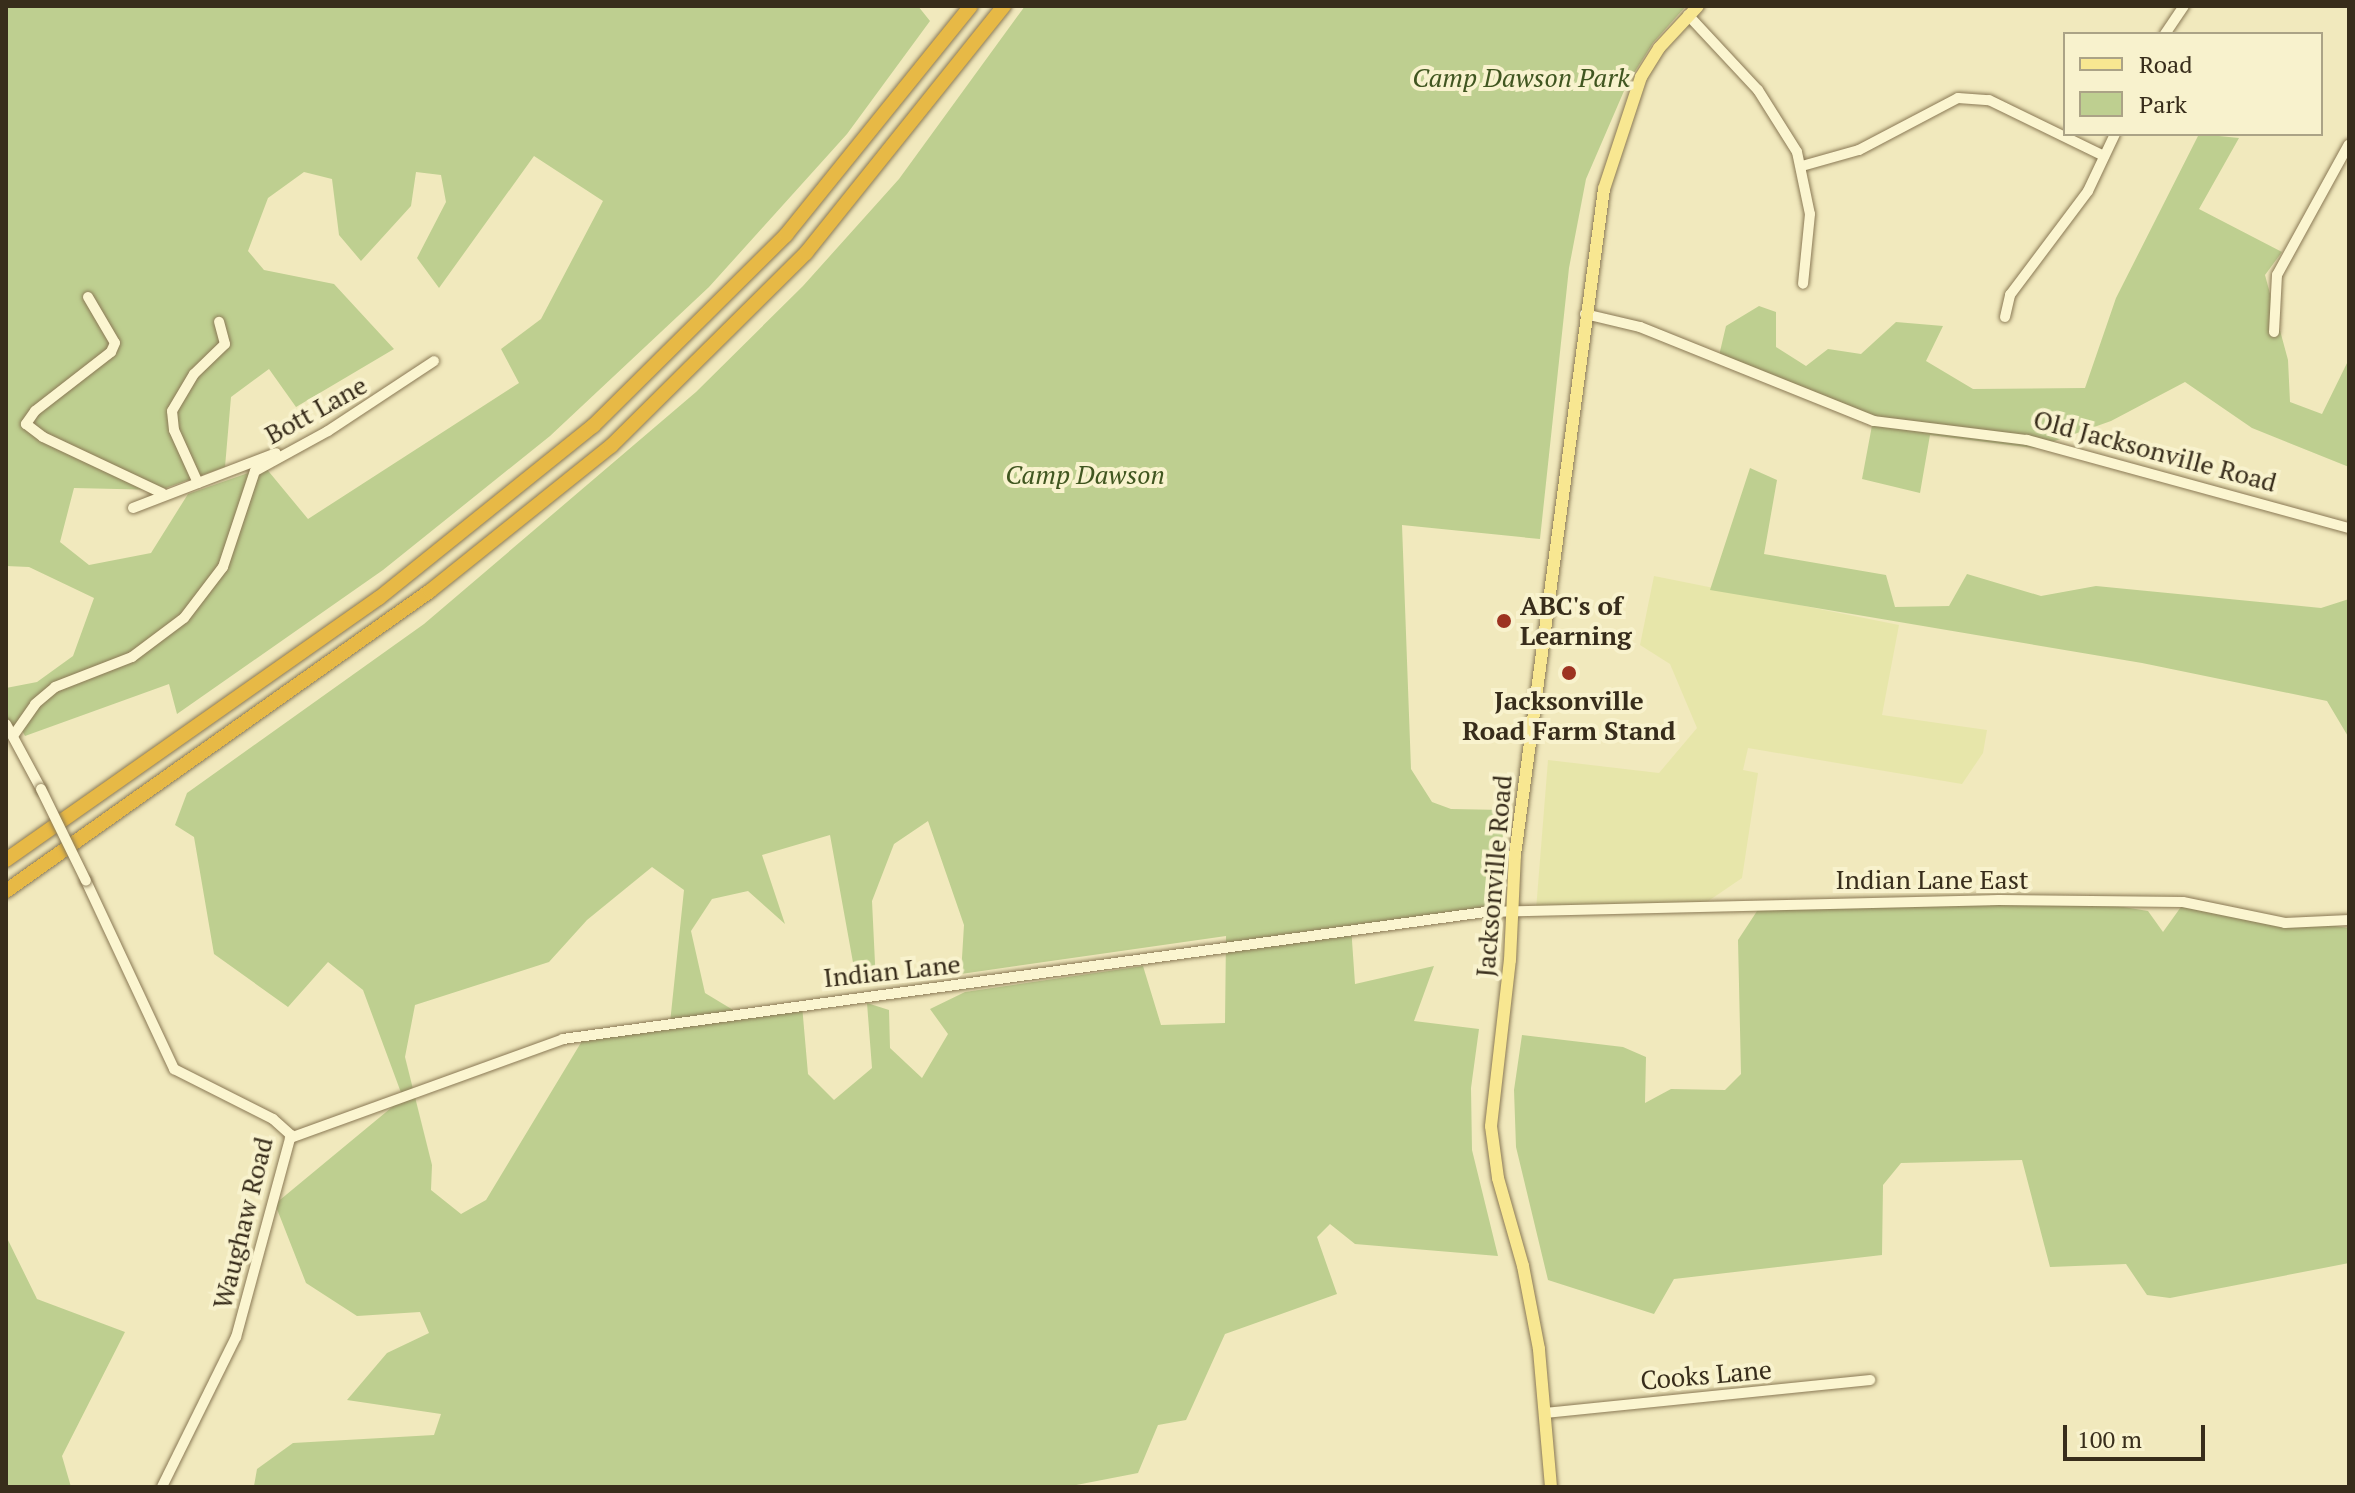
<!DOCTYPE html>
<style>
body{margin:0}
#map{position:relative;width:2355px;height:1493px;overflow:hidden;background:#f1e9bd;font-family:"PT Serif",serif}
div>[style]{position:absolute}
.farmland>*{inset:0;background:#e7e6aa}
.green>*{inset:0;background:#becf90}
.roads{filter:drop-shadow(0 0 2px #8a7955) drop-shadow(0 0 2px #8a7955)}
.minor>*{height:10px;margin:-5px;padding:0 5px;transform-origin:5px;border-radius:5px;background:#fbf5d0}
.major>*{height:12px;margin:-6px;padding:0 6px;transform-origin:6px;border-radius:6px;background:#f8e791}
.highway>*{height:14px;margin:-7px;padding:0 7px;transform-origin:7px;border-radius:7px;background:#e7b946}
.bridges{filter:drop-shadow(0 0 2px #8a7955) drop-shadow(0 0 2px #8a7955)}
.minor-bridge>*{height:10px;margin:-5px;padding:0 5px;transform-origin:5px;border-radius:5px;background:#fbf5d0}
.dots>*{width:22px;height:22px;translate:-50% -50%;box-sizing:border-box;border:4px solid #f8f2cd;border-radius:50%}
span{translate:-50% -50%;white-space:nowrap;text-align:center;line-height:1.15;-webkit-text-stroke:8px #f8f2cd;paint-order:stroke}
.park-label{font-size:26px;color:#405620;font-style:italic}
.street-label{font-size:26px;color:#382d1b}
.poi-label{font-size:26px;color:#382d1b;font-weight:700}
.left{translate:0 -50%;text-align:left}
.frame{position:absolute;inset:0;border:8px solid #382d1b;pointer-events:none}
.legend{position:absolute;left:2063px;top:32px;width:260px;height:104px;box-sizing:border-box;background:#f8f2cd;border:2px solid #aba386;margin:0;padding:10px 14px;list-style:none;font-size:24px;color:#382d1b}
.legend li{display:flex;align-items:center;gap:16px;height:40px}
.legend b{width:40px;border:2px solid #aba386}
.scale{position:absolute;left:2063px;top:1425px;width:142px;height:36px;box-sizing:border-box;border:4px solid #382d1b;border-top:0;padding-left:10px;font-size:24px;line-height:28px;white-space:nowrap;color:#382d1b;-webkit-text-stroke:6px #f8f2cd;paint-order:stroke}
</style>
<div id="map">
<div class="farmland">
<i style="clip-path:polygon(1654px 576px,1899px 625px,1882px 715px,1987px 730px,1983px 753px,1962px 784px,1748px 748px,1743px 770px,1758px 773px,1742px 878px,1701px 906px,1536px 910px,1548px 760px,1659px 773px,1697px 728px,1670px 664px,1640px 645px)"></i>
</div>
<div class="green">
<i style="clip-path:polygon(evenodd,6px 6px,918px 6px,930px 21px,847px 134px,709px 287px,550px 436px,383px 570px,177px 714px,169px 684px,25px 736px,18px 723px,6px 735px,6px 688px,37px 682px,73px 656px,94px 598px,29px 567px,6px 566px,6px 6px,534px 156px,603px 201px,541px 319px,501px 349px,519px 383px,308px 519px,265px 467px,188px 494px,151px 553px,89px 565px,60px 542px,74px 488px,160px 490px,225px 467px,231px 397px,269px 369px,296px 407px,394px 349px,334px 284px,264px 270px,248px 251px,268px 198px,304px 172px,332px 179px,339px 235px,361px 261px,411px 206px,416px 172px,441px 175px,446px 202px,417px 258px,439px 288px,534px 156px)"></i>
<i style="clip-path:polygon(evenodd,1025px 6px,1686px 6px,1653px 43px,1627px 84px,1586px 179px,1569px 268px,1540px 539px,1402px 525px,1411px 769px,1432px 802px,1451px 809px,1504px 810px,1501px 894px,1493px 896px,1492px 909px,1351px 926px,1355px 984px,1434px 966px,1414px 1021px,1479px 1029px,1471px 1088px,1472px 1150px,1498px 1256px,1355px 1244px,1330px 1224px,1317px 1237px,1337px 1294px,1225px 1334px,1186px 1420px,1158px 1425px,1138px 1473px,1066px 1487px,254px 1486px,257px 1469px,293px 1443px,434px 1435px,441px 1414px,347px 1400px,387px 1353px,429px 1333px,420px 1312px,357px 1316px,306px 1283px,275px 1204px,403px 1098px,363px 990px,328px 962px,288px 1007px,214px 954px,194px 837px,175px 825px,187px 793px,424px 624px,696px 392px,803px 286px,899px 179px,1025px 6px,928px 821px,964px 925px,961px 974px,1226px 936px,1225px 1023px,1161px 1025px,1143px 966px,965px 992px,930px 1009px,948px 1034px,922px 1078px,890px 1048px,889px 1010px,867px 1003px,872px 1068px,834px 1100px,808px 1074px,802px 1005px,743px 1016px,705px 993px,691px 931px,712px 899px,748px 891px,785px 924px,762px 855px,830px 835px,854px 968px,876px 984px,872px 901px,894px 844px,928px 821px,1025px 6px,652px 867px,684px 890px,670px 1023px,588px 1031px,486px 1200px,461px 1214px,431px 1190px,432px 1165px,405px 1057px,415px 1005px,549px 962px,587px 920px,652px 867px)"></i>
<i style="clip-path:polygon(2199px 134px,2239px 138px,2199px 209px,2282px 252px,2265px 275px,2288px 360px,2290px 402px,2322px 414px,2349px 359px,2349px 467px,2252px 428px,2185px 382px,2111px 421px,2035px 448px,1930px 435px,1920px 493px,1862px 479px,1873px 420px,1718px 360px,1726px 326px,1759px 306px,1776px 312px,1776px 347px,1806px 366px,1828px 349px,1861px 354px,1896px 322px,1943px 326px,1926px 361px,1973px 389px,2085px 388px,2116px 298px)"></i>
<i style="clip-path:polygon(1750px 468px,1777px 480px,1764px 554px,1886px 575px,1895px 607px,1949px 606px,1967px 574px,2041px 596px,2096px 586px,2321px 608px,2349px 599px,2349px 738px,2327px 701px,2142px 663px,1710px 590px)"></i>
<i style="clip-path:polygon(2075px 899px,2148px 911px,2163px 932px,2183px 904px,2349px 928px,2349px 1263px,2170px 1298px,2147px 1295px,2126px 1264px,2050px 1267px,2022px 1160px,1901px 1163px,1883px 1185px,1882px 1255px,1674px 1279px,1654px 1314px,1548px 1280px,1516px 1147px,1514px 1090px,1522px 1035px,1623px 1047px,1646px 1057px,1645px 1103px,1671px 1089px,1725px 1090px,1741px 1074px,1738px 940px,1761px 905px)"></i>
<i style="clip-path:polygon(6px 1236px,37px 1299px,125px 1332px,62px 1456px,71px 1487px,6px 1487px)"></i>
</div>
<div class="roads">
<div class="minor">
<i style="left:1688px;top:15px;width:103px;rotate:47deg"></i>
<i style="left:1758px;top:90px;width:73px;rotate:57.8deg"></i>
<i style="left:1797px;top:152px;width:63px;rotate:78.2deg"></i>
<i style="left:1810px;top:214px;width:70px;rotate:95.7deg"></i>
<i style="left:2165px;top:34px;width:34px;rotate:-56deg"></i>
<i style="left:1802px;top:166px;width:59px;rotate:-15.7deg"></i>
<i style="left:1859px;top:150px;width:112px;rotate:-27.7deg"></i>
<i style="left:1958px;top:98px;width:31px;rotate:4deg"></i>
<i style="left:1989px;top:100px;width:128px;rotate:26deg"></i>
<i style="left:88px;top:297px;width:53px;rotate:59.6deg"></i>
<i style="left:115px;top:343px;width:10px;rotate:114deg"></i>
<i style="left:111px;top:352px;width:96px;rotate:142.2deg"></i>
<i style="left:35px;top:411px;width:16px;rotate:125deg"></i>
<i style="left:26px;top:424px;width:21px;rotate:37deg"></i>
<i style="left:43px;top:437px;width:132px;rotate:25.2deg"></i>
<i style="left:1585px;top:314px;width:57px;rotate:13.3deg"></i>
<i style="left:1640px;top:327px;width:252px;rotate:21.9deg"></i>
<i style="left:1874px;top:421px;width:154px;rotate:7.1deg"></i>
<i style="left:2027px;top:440px;width:334px;rotate:15.3deg"></i>
<i style="left:2005px;top:317px;width:23px;rotate:-77deg"></i>
<i style="left:2010px;top:295px;width:130px;rotate:-53.1deg"></i>
<i style="left:2088px;top:191px;width:63px;rotate:-64.7deg"></i>
<i style="left:2274px;top:332px;width:57px;rotate:-87deg"></i>
<i style="left:2277px;top:275px;width:149px;rotate:-61.2deg"></i>
<i style="left:198px;top:483px;width:58px;rotate:-114.4deg"></i>
<i style="left:174px;top:430px;width:19px;rotate:-96deg"></i>
<i style="left:172px;top:411px;width:43px;rotate:-59.3deg"></i>
<i style="left:194px;top:374px;width:43px;rotate:-44.1deg"></i>
<i style="left:225px;top:344px;width:23px;rotate:-105deg"></i>
<i style="left:133px;top:508px;width:153px;rotate:-21deg"></i>
<i style="left:6px;top:724px;width:74px;rotate:61.7deg"></i>
<i style="left:13px;top:736px;width:39px;rotate:-55deg"></i>
<i style="left:35px;top:704px;width:26px;rotate:-40deg"></i>
<i style="left:55px;top:687px;width:83px;rotate:-21.3deg"></i>
<i style="left:132px;top:657px;width:65px;rotate:-36.9deg"></i>
<i style="left:184px;top:618px;width:64px;rotate:-52.6deg"></i>
<i style="left:223px;top:567px;width:101px;rotate:-71.6deg"></i>
<i style="left:255px;top:471px;width:83px;rotate:-28.7deg"></i>
<i style="left:328px;top:431px;width:127px;rotate:-33.4deg"></i>
<i style="left:86px;top:881px;width:208px;rotate:64.9deg"></i>
<i style="left:174px;top:1069px;width:111px;rotate:26.8deg"></i>
<i style="left:273px;top:1119px;width:24px;rotate:42deg"></i>
<i style="left:291px;top:1135px;width:209px;rotate:105.2deg"></i>
<i style="left:236px;top:1337px;width:167px;rotate:116.3deg"></i>
<i style="left:290px;top:1138px;width:290px;rotate:-19.9deg"></i>
<i style="left:563px;top:1039px;width:931px;rotate:-7.84deg"></i>
<i style="left:1485px;top:912px;width:514px;rotate:-1.34deg"></i>
<i style="left:1999px;top:900px;width:184px;rotate:0.6deg"></i>
<i style="left:2183px;top:902px;width:104px;rotate:11.6deg"></i>
<i style="left:2285px;top:923px;width:64px;rotate:-2.7deg"></i>
<i style="left:1545px;top:1413px;width:327px;rotate:-5.8deg"></i>
</div>
<div class="major">
<i style="left:1551px;top:1487px;width:139px;rotate:-95deg"></i>
<i style="left:1539px;top:1349px;width:85px;rotate:-100.9deg"></i>
<i style="left:1523px;top:1266px;width:91px;rotate:-105.9deg"></i>
<i style="left:1498px;top:1178px;width:52px;rotate:-97.7deg"></i>
<i style="left:1491px;top:1126px;width:167px;rotate:-83.5deg"></i>
<i style="left:1510px;top:960px;width:105px;rotate:-87.3deg"></i>
<i style="left:1515px;top:855px;width:672px;rotate:-82.39deg"></i>
<i style="left:1604px;top:189px;width:118px;rotate:-71.7deg"></i>
<i style="left:1641px;top:77px;width:34px;rotate:-58deg"></i>
<i style="left:1659px;top:48px;width:57px;rotate:-47.1deg"></i>
</div>
<div class="highway">
<i style="left:6px;top:860px;width:456px;rotate:-35.1deg"></i>
<i style="left:379px;top:598px;width:275px;rotate:-38.8deg"></i>
<i style="left:593px;top:426px;width:272px;rotate:-44.7deg"></i>
<i style="left:786px;top:235px;width:294px;rotate:-51.1deg"></i>
<i style="left:6px;top:891px;width:519px;rotate:-35.28deg"></i>
<i style="left:430px;top:591px;width:232px;rotate:-38.7deg"></i>
<i style="left:611px;top:446px;width:274px;rotate:-44.7deg"></i>
<i style="left:806px;top:253px;width:317px;rotate:-51.3deg"></i>
</div>
</div>
<div class="bridges">
<div class="minor-bridge">
<i style="left:41px;top:789px;width:102px;rotate:63.9deg"></i>
</div>
</div>
<div class="dots">
<i style="left:1504px;top:621px;background:#9d3321"></i>
<i style="left:1569px;top:673px;background:#9d3321"></i>
</div>
<div class="park-label">
<span style="left:1521px;top:78px">Camp Dawson Park</span>
<span style="left:1085px;top:475px">Camp Dawson</span>
</div>
<div class="street-label">
<span style="left:316px;top:410px;rotate:-29deg">Bott Lane</span>
<span style="left:2155px;top:451px;rotate:15deg">Old Jacksonville Road</span>
<span style="left:1494px;top:876px;rotate:-85deg">Jacksonville Road</span>
<span style="left:1932px;top:880px">Indian Lane East</span>
<span style="left:892px;top:971px;rotate:-6deg">Indian Lane</span>
<span style="left:243px;top:1223px;rotate:-76deg">Waughaw Road</span>
<span style="left:1706px;top:1375px;rotate:-5deg">Cooks Lane</span>
</div>
<div class="poi-label">
<span class="left" style="left:1520px;top:621px">ABC's of<br>Learning</span>
<span style="left:1569px;top:716px">Jacksonville<br>Road Farm Stand</span>
</div>
<div class="frame"></div>
<ul class="legend">
<li><b style="height:10px;background:#f8e791"></b>Road</li>
<li><b style="height:22px;background:#becf90"></b>Park</li>
</ul>
<div class="scale">100 m</div>
</div>
